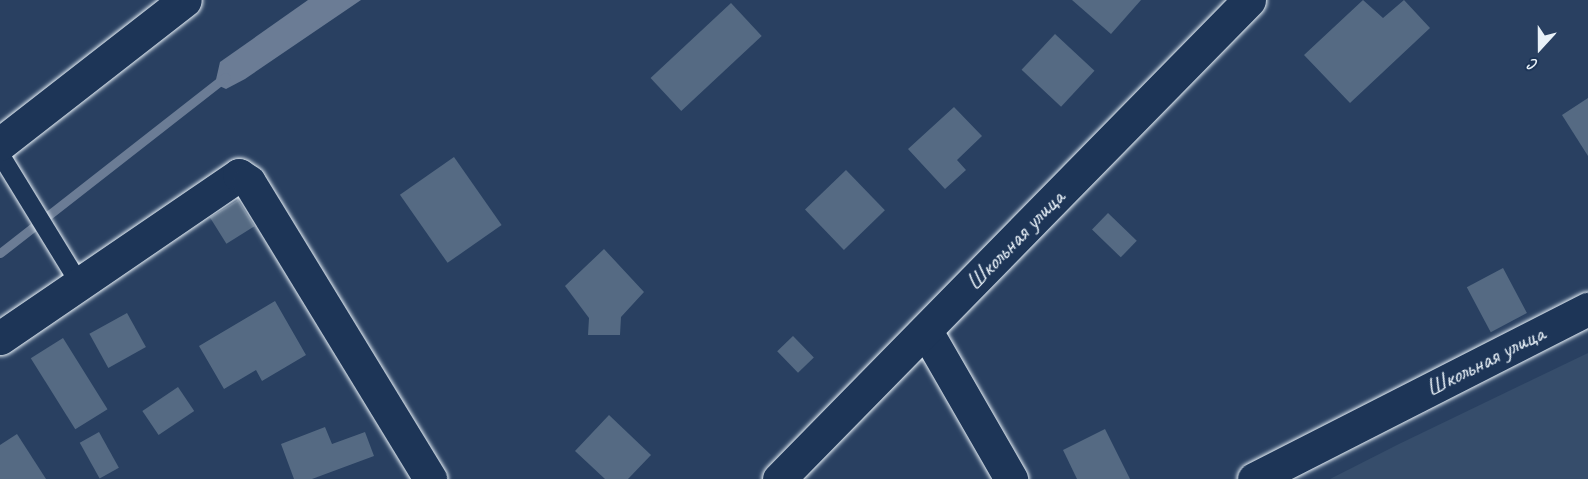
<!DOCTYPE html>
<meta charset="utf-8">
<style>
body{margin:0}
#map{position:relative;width:1588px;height:479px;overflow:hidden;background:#294061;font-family:Caveat,sans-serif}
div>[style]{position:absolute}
.built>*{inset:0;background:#364d6b}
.water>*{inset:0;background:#6b7c95}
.stream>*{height:9px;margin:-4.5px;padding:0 4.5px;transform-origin:4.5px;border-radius:4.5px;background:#6b7c95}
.building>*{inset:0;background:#556a83;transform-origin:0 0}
.roads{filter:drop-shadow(0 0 2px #e8f1f8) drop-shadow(0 0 2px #e8f1f8)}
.lane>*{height:18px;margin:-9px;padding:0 9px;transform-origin:9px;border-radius:9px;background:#1d3557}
.street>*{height:33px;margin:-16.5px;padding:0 16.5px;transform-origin:16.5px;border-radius:16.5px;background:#1d3557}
span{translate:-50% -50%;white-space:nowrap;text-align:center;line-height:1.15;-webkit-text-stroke:4.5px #1d3557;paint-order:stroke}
.street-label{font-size:24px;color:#e8f1f8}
.north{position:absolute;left:1510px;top:18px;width:60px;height:60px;-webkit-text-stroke:4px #1d3557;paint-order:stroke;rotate:201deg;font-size:16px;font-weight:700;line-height:24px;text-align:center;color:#e8f1f8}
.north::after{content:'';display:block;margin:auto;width:21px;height:27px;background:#e8f1f8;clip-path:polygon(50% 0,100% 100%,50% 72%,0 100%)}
</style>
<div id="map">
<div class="built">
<i style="clip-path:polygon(1588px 353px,1588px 479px,1330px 479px,1399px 444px)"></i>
</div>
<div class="water">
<i style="clip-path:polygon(308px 0,361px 0,245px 79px,226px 89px,215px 84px,220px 62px)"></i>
</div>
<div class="stream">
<i style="left:0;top:253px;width:286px;rotate:-38deg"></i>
</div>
<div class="building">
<i style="clip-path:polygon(1072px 0,1141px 0,1111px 34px)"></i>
<i style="clip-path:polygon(1363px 0,1383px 18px,1404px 0,1430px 28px,1350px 103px,1304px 55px)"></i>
<i style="left:731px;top:3px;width:45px;height:110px;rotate:47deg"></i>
<i style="left:1055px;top:34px;width:54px;height:49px;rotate:43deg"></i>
<i style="clip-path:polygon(1588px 98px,1588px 156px,1562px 115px)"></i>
<i style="clip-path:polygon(954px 107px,982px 136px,957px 160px,966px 170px,945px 189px,908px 149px)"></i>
<i style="left:454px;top:157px;width:83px;height:66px;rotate:55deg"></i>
<i style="left:846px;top:170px;width:56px;height:57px;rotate:46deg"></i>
<i style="left:238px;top:200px;width:31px;height:33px;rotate:58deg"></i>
<i style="left:1108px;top:213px;width:40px;height:23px;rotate:44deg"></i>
<i style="clip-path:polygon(604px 249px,644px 292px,621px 317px,620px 335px,588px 335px,589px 318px,565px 286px)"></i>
<i style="left:1503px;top:268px;width:51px;height:41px;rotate:62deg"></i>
<i style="clip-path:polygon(275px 301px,306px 355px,262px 381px,256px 370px,224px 389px,199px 346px)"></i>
<i style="left:127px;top:313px;width:39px;height:43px;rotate:61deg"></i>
<i style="left:793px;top:336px;width:30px;height:22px;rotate:46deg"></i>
<i style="left:63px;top:338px;width:84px;height:38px;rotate:58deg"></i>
<i style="left:178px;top:387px;width:29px;height:43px;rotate:56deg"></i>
<i style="clip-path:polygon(609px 415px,651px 455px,628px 479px,605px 479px,575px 451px)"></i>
<i style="clip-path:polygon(325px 427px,332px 444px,365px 432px,374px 456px,312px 479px,294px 479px,281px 444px)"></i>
<i style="clip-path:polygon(1105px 429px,1130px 479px,1077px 479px,1063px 450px)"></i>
<i style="left:99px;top:432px;width:41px;height:22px;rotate:61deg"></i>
<i style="clip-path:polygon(17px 434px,46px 479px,0 479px,0 445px)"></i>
</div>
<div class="roads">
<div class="lane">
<i style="left:0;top:154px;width:151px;rotate:58.5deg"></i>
</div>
<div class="street">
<i style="left:0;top:144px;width:234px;rotate:-37.9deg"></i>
<i style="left:926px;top:331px;width:171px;rotate:60.1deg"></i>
<i style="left:0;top:338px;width:289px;rotate:-34.3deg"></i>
<i style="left:239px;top:175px;width:12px;rotate:35deg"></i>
<i style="left:249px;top:182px;width:348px;rotate:58.6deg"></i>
<i style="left:779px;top:479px;width:671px;rotate:-45.54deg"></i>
<i style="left:1254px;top:479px;width:375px;rotate:-27deg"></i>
</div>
</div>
<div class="street-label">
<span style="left:1015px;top:240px;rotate:-46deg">Школьная улица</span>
<span style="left:1485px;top:361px;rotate:-27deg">Школьная улица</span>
</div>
<div class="north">С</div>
</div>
